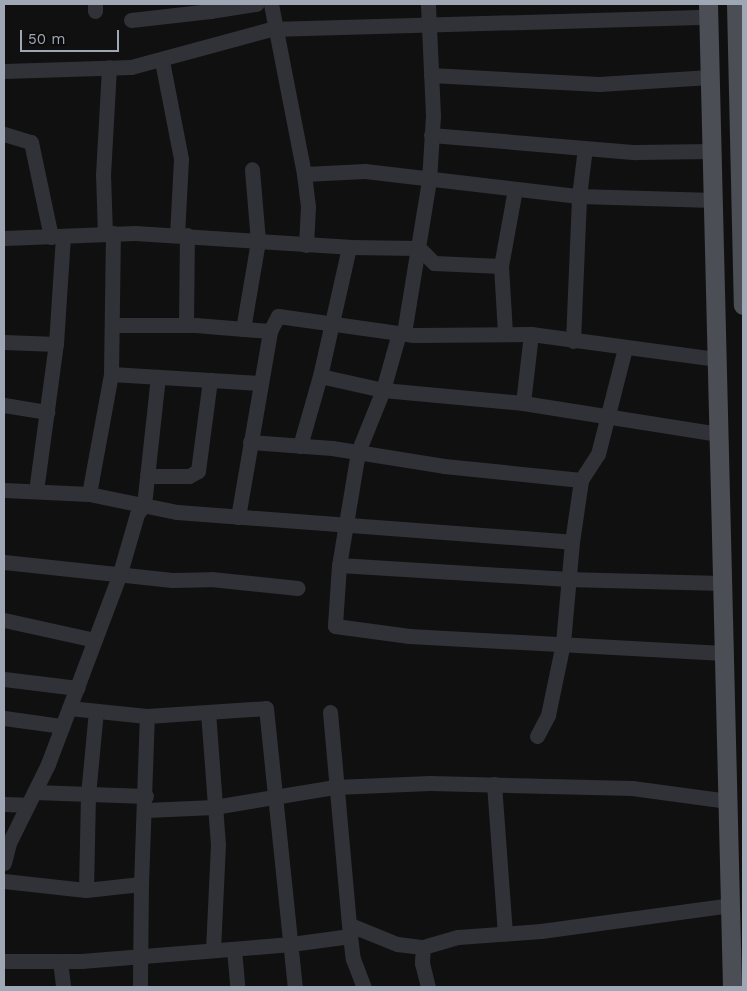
<!DOCTYPE html>
<style>
body{margin:0}
#map{position:relative;width:747px;height:991px;overflow:hidden;background:#101011;font-family:"Work Sans",sans-serif}
div>[style]{position:absolute}
.minor>*{height:15px;margin:-7.5px;padding:0 7.5px;transform-origin:7.5px;border-radius:7.5px;background:#303237}
.major>*{height:19px;margin:-9.5px;padding:0 9.5px;transform-origin:9.5px;border-radius:9.5px;background:#4c4e56}
span{translate:-50% -50%;white-space:nowrap;text-align:center;line-height:1.15;-webkit-text-stroke:4px #0b0b0c;paint-order:stroke}
.frame{position:absolute;inset:0;border:5px solid #9fa6b4;pointer-events:none}
.scale{position:absolute;left:20px;top:30px;width:99px;height:22px;box-sizing:border-box;border:2px solid #9fa6b4;border-top:0;padding-left:6px;font-size:15px;line-height:18px;white-space:nowrap;color:#9fa6b4;-webkit-text-stroke:4px #0b0b0c;paint-order:stroke}
</style>
<div id="map">
<div class="minor">
<i style="left:95px;top:4px;width:7px;rotate:90deg"></i>
<i style="left:211px;top:4px;width:7px;rotate:98deg"></i>
<i style="left:210px;top:11px;width:47px;rotate:-8.7deg"></i>
<i style="left:271px;top:4px;width:173px;rotate:79deg"></i>
<i style="left:304px;top:174px;width:33px;rotate:83deg"></i>
<i style="left:308px;top:207px;width:38px;rotate:93deg"></i>
<i style="left:131px;top:20px;width:80px;rotate:-6.5deg"></i>
<i style="left:162px;top:61px;width:100px;rotate:79deg"></i>
<i style="left:181px;top:159px;width:76px;rotate:93deg"></i>
<i style="left:4px;top:71px;width:127px;rotate:-1.8deg"></i>
<i style="left:131px;top:67px;width:145px;rotate:-15.2deg"></i>
<i style="left:271px;top:29px;width:437px;rotate:-1.6deg"></i>
<i style="left:431px;top:75px;width:168px;rotate:3.1deg"></i>
<i style="left:599px;top:84px;width:111px;rotate:-3.6deg"></i>
<i style="left:4px;top:134px;width:28px;rotate:17deg"></i>
<i style="left:31px;top:142px;width:97px;rotate:78.1deg"></i>
<i style="left:431px;top:135px;width:205px;rotate:4.8deg"></i>
<i style="left:635px;top:152px;width:77px;rotate:-0.7deg"></i>
<i style="left:304px;top:174px;width:61px;rotate:-2.8deg"></i>
<i style="left:365px;top:171px;width:215px;rotate:6.7deg"></i>
<i style="left:579px;top:196px;width:134px;rotate:1.7deg"></i>
<i style="left:105px;top:234px;width:59px;rotate:-91.9deg"></i>
<i style="left:103px;top:175px;width:108px;rotate:-86.8deg"></i>
<i style="left:4px;top:238px;width:131px;rotate:-2.2deg"></i>
<i style="left:135px;top:233px;width:214px;rotate:3.7deg"></i>
<i style="left:349px;top:247px;width:70px;rotate:0.8deg"></i>
<i style="left:419px;top:248px;width:21px;rotate:45deg"></i>
<i style="left:434px;top:263px;width:67px;rotate:2.6deg"></i>
<i style="left:113px;top:325px;width:82px"></i>
<i style="left:195px;top:325px;width:75px;rotate:4.6deg"></i>
<i style="left:186px;top:325px;width:90px;rotate:-89.4deg"></i>
<i style="left:243px;top:329px;width:89px;rotate:-80.3deg"></i>
<i style="left:258px;top:241px;width:72px;rotate:-94.8deg"></i>
<i style="left:399px;top:333px;width:59px;rotate:105.7deg"></i>
<i style="left:383px;top:390px;width:67px;rotate:112deg"></i>
<i style="left:358px;top:452px;width:115px;rotate:99.5deg"></i>
<i style="left:339px;top:565px;width:61px;rotate:93.8deg"></i>
<i style="left:335px;top:626px;width:75px;rotate:7.7deg"></i>
<i style="left:409px;top:636px;width:315px;rotate:3.1deg"></i>
<i style="left:404px;top:333px;width:154px;rotate:-80.7deg"></i>
<i style="left:429px;top:181px;width:66px;rotate:-86.5deg"></i>
<i style="left:433px;top:115px;width:111px;rotate:-92.6deg"></i>
<i style="left:505px;top:333px;width:67px;rotate:-93.4deg"></i>
<i style="left:501px;top:266px;width:78px;rotate:-79.7deg"></i>
<i style="left:573px;top:341px;width:145px;rotate:-87.6deg"></i>
<i style="left:579px;top:196px;width:48px;rotate:-82.9deg"></i>
<i style="left:4px;top:342px;width:52px;rotate:2.2deg"></i>
<i style="left:111px;top:374px;width:149px;rotate:3.5deg"></i>
<i style="left:320px;top:376px;width:65px;rotate:12.5deg"></i>
<i style="left:383px;top:390px;width:141px;rotate:5.3deg"></i>
<i style="left:523px;top:403px;width:198px;rotate:9deg"></i>
<i style="left:523px;top:403px;width:69px;rotate:-83.4deg"></i>
<i style="left:4px;top:405px;width:44px;rotate:9.2deg"></i>
<i style="left:250px;top:442px;width:82px;rotate:4.2deg"></i>
<i style="left:332px;top:448px;width:113px;rotate:9.1deg"></i>
<i style="left:444px;top:466px;width:138px;rotate:5.8deg"></i>
<i style="left:300px;top:446px;width:73px;rotate:-74.1deg"></i>
<i style="left:320px;top:376px;width:132px;rotate:-77.3deg"></i>
<i style="left:147px;top:476px;width:42px"></i>
<i style="left:189px;top:476px;width:10px;rotate:-29deg"></i>
<i style="left:198px;top:471px;width:92px;rotate:-82.5deg"></i>
<i style="left:4px;top:490px;width:85px;rotate:2.7deg"></i>
<i style="left:89px;top:494px;width:90px;rotate:11.6deg"></i>
<i style="left:177px;top:512px;width:396px;rotate:4.3deg"></i>
<i style="left:36px;top:491px;width:148px;rotate:-82.3deg"></i>
<i style="left:56px;top:344px;width:108px;rotate:-86.3deg"></i>
<i style="left:89px;top:494px;width:122px;rotate:-79.6deg"></i>
<i style="left:111px;top:374px;width:141px;rotate:-89.2deg"></i>
<i style="left:238px;top:517px;width:189px;rotate:-80.2deg"></i>
<i style="left:270px;top:331px;width:17px;rotate:-62deg"></i>
<i style="left:278px;top:316px;width:137px;rotate:8deg"></i>
<i style="left:414px;top:335px;width:117px;rotate:-0.5deg"></i>
<i style="left:531px;top:334px;width:188px;rotate:7.7deg"></i>
<i style="left:4px;top:562px;width:169px;rotate:6.1deg"></i>
<i style="left:172px;top:580px;width:39px;rotate:-1deg"></i>
<i style="left:211px;top:579px;width:87px;rotate:5.9deg"></i>
<i style="left:339px;top:565px;width:226px;rotate:3.5deg"></i>
<i style="left:565px;top:579px;width:157px;rotate:1.5deg"></i>
<i style="left:4px;top:620px;width:93px;rotate:12.4deg"></i>
<i style="left:4px;top:679px;width:74px;rotate:7deg"></i>
<i style="left:69px;top:708px;width:78px;rotate:5.9deg"></i>
<i style="left:147px;top:716px;width:119px;rotate:-3.8deg"></i>
<i style="left:266px;top:708px;width:281px;rotate:84.1deg"></i>
<i style="left:208px;top:712px;width:132px;rotate:85.7deg"></i>
<i style="left:218px;top:844px;width:106px;rotate:92.7deg"></i>
<i style="left:330px;top:712px;width:225px;rotate:84.9deg"></i>
<i style="left:350px;top:936px;width:23px;rotate:83deg"></i>
<i style="left:353px;top:959px;width:30px;rotate:69deg"></i>
<i style="left:4px;top:718px;width:59px;rotate:7.9deg"></i>
<i style="left:537px;top:736px;width:24px;rotate:-62deg"></i>
<i style="left:548px;top:715px;width:74px;rotate:-78.2deg"></i>
<i style="left:563px;top:643px;width:101px;rotate:-84.9deg"></i>
<i style="left:572px;top:542px;width:63px;rotate:-81.7deg"></i>
<i style="left:581px;top:480px;width:31px;rotate:-57deg"></i>
<i style="left:598px;top:454px;width:109px;rotate:-75.7deg"></i>
<i style="left:494px;top:784px;width:150px;rotate:85.8deg"></i>
<i style="left:34px;top:792px;width:112px;rotate:2deg"></i>
<i style="left:4px;top:804px;width:24px;rotate:2deg"></i>
<i style="left:146px;top:810px;width:68px;rotate:-2.5deg"></i>
<i style="left:214px;top:807px;width:123px;rotate:-9.4deg"></i>
<i style="left:335px;top:787px;width:95px;rotate:-2.4deg"></i>
<i style="left:430px;top:783px;width:202px;rotate:1.4deg"></i>
<i style="left:632px;top:788px;width:97px;rotate:7.7deg"></i>
<i style="left:4px;top:863px;width:21px;rotate:-76deg"></i>
<i style="left:9px;top:843px;width:88px;rotate:-63.7deg"></i>
<i style="left:48px;top:764px;width:204px;rotate:-69.3deg"></i>
<i style="left:120px;top:573px;width:61px;rotate:-73.9deg"></i>
<i style="left:137px;top:514px;width:11px;rotate:-52deg"></i>
<i style="left:144px;top:505px;width:129px;rotate:-83.8deg"></i>
<i style="left:4px;top:881px;width:82px;rotate:6.3deg"></i>
<i style="left:86px;top:890px;width:55px;rotate:-6.2deg"></i>
<i style="left:141px;top:884px;width:103px;rotate:90.6deg"></i>
<i style="left:141px;top:884px;width:168px;rotate:-88deg"></i>
<i style="left:86px;top:890px;width:95px;rotate:-88.8deg"></i>
<i style="left:88px;top:795px;width:84px;rotate:-84.6deg"></i>
<i style="left:350px;top:925px;width:51px;rotate:22deg"></i>
<i style="left:397px;top:944px;width:26px;rotate:7deg"></i>
<i style="left:423px;top:947px;width:36px;rotate:-16deg"></i>
<i style="left:458px;top:937px;width:83px;rotate:-4.1deg"></i>
<i style="left:541px;top:931px;width:191px;rotate:-7.8deg"></i>
<i style="left:423px;top:947px;width:16px;rotate:94deg"></i>
<i style="left:422px;top:963px;width:25px;rotate:76deg"></i>
<i style="left:234px;top:949px;width:38px;rotate:85deg"></i>
<i style="left:4px;top:961px;width:77px"></i>
<i style="left:81px;top:961px;width:211px;rotate:-4.6deg"></i>
<i style="left:291px;top:944px;width:60px;rotate:-7.7deg"></i>
<i style="left:60px;top:961px;width:26px;rotate:83deg"></i>
</div>
<div class="major">
<i style="left:708px;top:4px;width:983px;rotate:88.6deg"></i>
<i style="left:736px;top:4px;width:301px;rotate:88.7deg"></i>
</div>
<div class="frame"></div>
<div class="scale">50 m</div>
</div>
